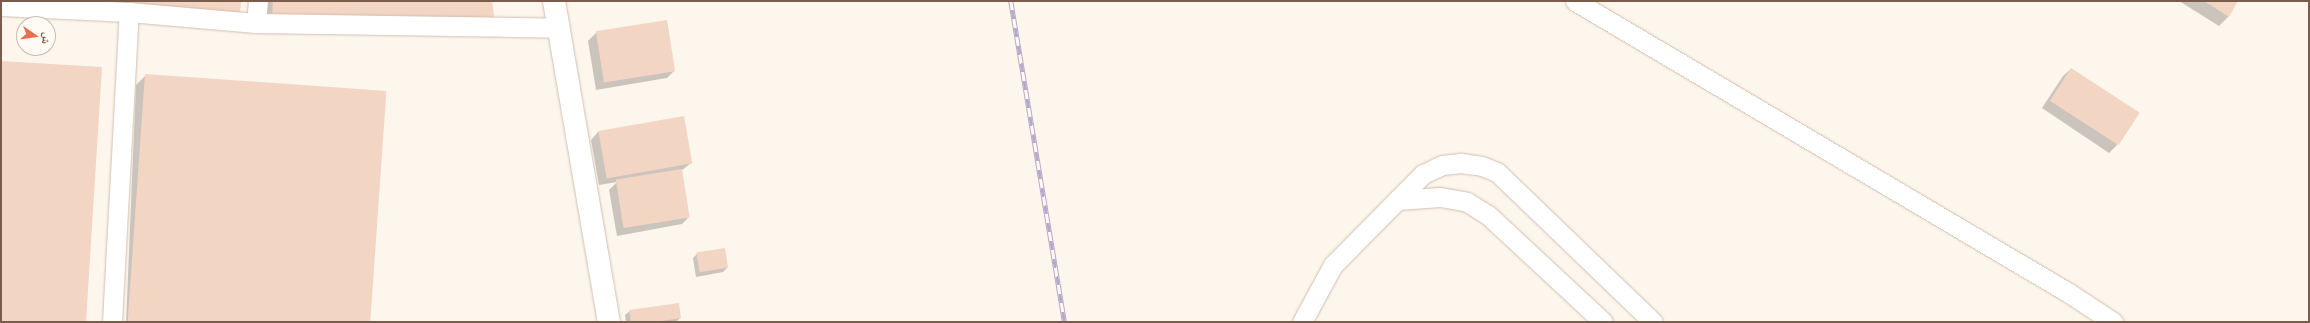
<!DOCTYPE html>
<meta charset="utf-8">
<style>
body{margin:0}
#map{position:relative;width:2310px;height:323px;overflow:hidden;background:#fdf6ec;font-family:Mulish,"Noto Naskh Arabic",sans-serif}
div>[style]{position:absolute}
.shadow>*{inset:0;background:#0003}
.building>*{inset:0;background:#f3d5c3;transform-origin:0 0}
.roads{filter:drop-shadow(0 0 1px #d1beb0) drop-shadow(0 0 1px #d1beb0)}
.lane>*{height:19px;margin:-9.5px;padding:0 9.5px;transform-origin:9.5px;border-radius:9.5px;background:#fff}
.secondary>*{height:22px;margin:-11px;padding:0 11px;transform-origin:11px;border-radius:11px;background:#fff}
.rail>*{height:4.5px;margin-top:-2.25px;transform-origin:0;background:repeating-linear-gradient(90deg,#fffaf3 0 9px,#b9a8c9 0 18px);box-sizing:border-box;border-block:1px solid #b9a8c9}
span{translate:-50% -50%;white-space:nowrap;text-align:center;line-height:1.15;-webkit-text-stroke:3.5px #fffaf3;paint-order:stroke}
.frame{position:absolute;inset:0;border:2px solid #7a5c4d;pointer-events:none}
.north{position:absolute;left:16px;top:16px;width:40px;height:40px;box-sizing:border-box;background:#fffaf3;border:1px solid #cabbb1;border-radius:50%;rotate:103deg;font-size:11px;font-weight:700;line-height:16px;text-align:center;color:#7a5c4d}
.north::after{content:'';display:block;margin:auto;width:14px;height:18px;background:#e76f51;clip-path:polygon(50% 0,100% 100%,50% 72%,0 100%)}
</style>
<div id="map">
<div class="shadow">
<i style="clip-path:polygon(264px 1px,491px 1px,262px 29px)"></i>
<i style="clip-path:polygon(2179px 1px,2237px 1px,2229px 16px,2219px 26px)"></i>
<i style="clip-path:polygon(667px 22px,674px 71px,667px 78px,596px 90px,588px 41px,596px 33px)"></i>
<i style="clip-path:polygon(2071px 69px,2117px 145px,2109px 153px,2042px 108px,2063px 76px)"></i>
<i style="clip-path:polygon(146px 75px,369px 322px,126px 322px,136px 85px)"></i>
<i style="clip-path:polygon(683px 117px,691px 163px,681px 171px,689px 217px,682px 224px,617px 236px,609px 190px,617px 182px,599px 185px,591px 140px,598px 132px)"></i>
<i style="clip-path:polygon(697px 254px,727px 268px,723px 272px,696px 277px,693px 258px)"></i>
<i style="clip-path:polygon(630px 311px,680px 318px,676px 322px,626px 322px,625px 315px)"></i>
</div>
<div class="building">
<i style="clip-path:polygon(40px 1px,241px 1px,240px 15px)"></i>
<i style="clip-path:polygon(273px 1px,492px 1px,495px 23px,272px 20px)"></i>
<i style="clip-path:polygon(2204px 1px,2238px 1px,2229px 17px)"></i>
<i style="left:667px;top:20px;width:52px;height:72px;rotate:81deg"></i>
<i style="clip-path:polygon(1px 61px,102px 67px,86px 322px,1px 322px)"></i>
<i style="left:2071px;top:68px;width:82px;height:39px;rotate:33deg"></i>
<i style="left:145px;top:74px;width:242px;height:248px;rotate:4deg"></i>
<i style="left:684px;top:116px;width:48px;height:87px;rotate:80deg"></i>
<i style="left:682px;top:169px;width:49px;height:67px;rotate:81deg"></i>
<i style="left:725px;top:248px;width:20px;height:29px;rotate:81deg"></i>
<i style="clip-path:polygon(679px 303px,681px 318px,655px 322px,631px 322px,629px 310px)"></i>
</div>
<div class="roads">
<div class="lane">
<i style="left:1575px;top:1px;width:574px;rotate:30.59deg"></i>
<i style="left:2069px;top:293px;width:53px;rotate:33.4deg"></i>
<i style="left:1px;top:6px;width:128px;rotate:2.7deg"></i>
<i style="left:129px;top:12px;width:127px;rotate:5deg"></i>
<i style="left:256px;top:23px;width:303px;rotate:0.9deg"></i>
<i style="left:256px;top:23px;width:22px;rotate:-85deg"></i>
<i style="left:1397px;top:200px;width:43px;rotate:-4deg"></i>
<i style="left:1440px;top:197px;width:27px;rotate:10deg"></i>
<i style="left:1467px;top:202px;width:25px;rotate:32deg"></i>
<i style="left:1488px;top:215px;width:157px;rotate:42.9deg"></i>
<i style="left:112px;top:322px;width:310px;rotate:-86.9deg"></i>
<i style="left:1302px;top:322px;width:65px;rotate:-61.5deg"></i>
<i style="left:1333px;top:265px;width:128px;rotate:-45.3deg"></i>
<i style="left:1423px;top:174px;width:21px;rotate:-25deg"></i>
<i style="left:1442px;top:165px;width:19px;rotate:-6deg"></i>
<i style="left:1461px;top:163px;width:21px;rotate:8deg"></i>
<i style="left:1482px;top:166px;width:16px;rotate:22deg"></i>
<i style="left:1497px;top:172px;width:216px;rotate:43.9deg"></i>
</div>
<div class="secondary">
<i style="left:554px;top:1px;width:326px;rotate:80.3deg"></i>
</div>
</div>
<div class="rail">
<i style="left:1011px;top:1px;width:326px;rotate:80.5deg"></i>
</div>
<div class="frame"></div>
<div class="north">ش</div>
</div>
